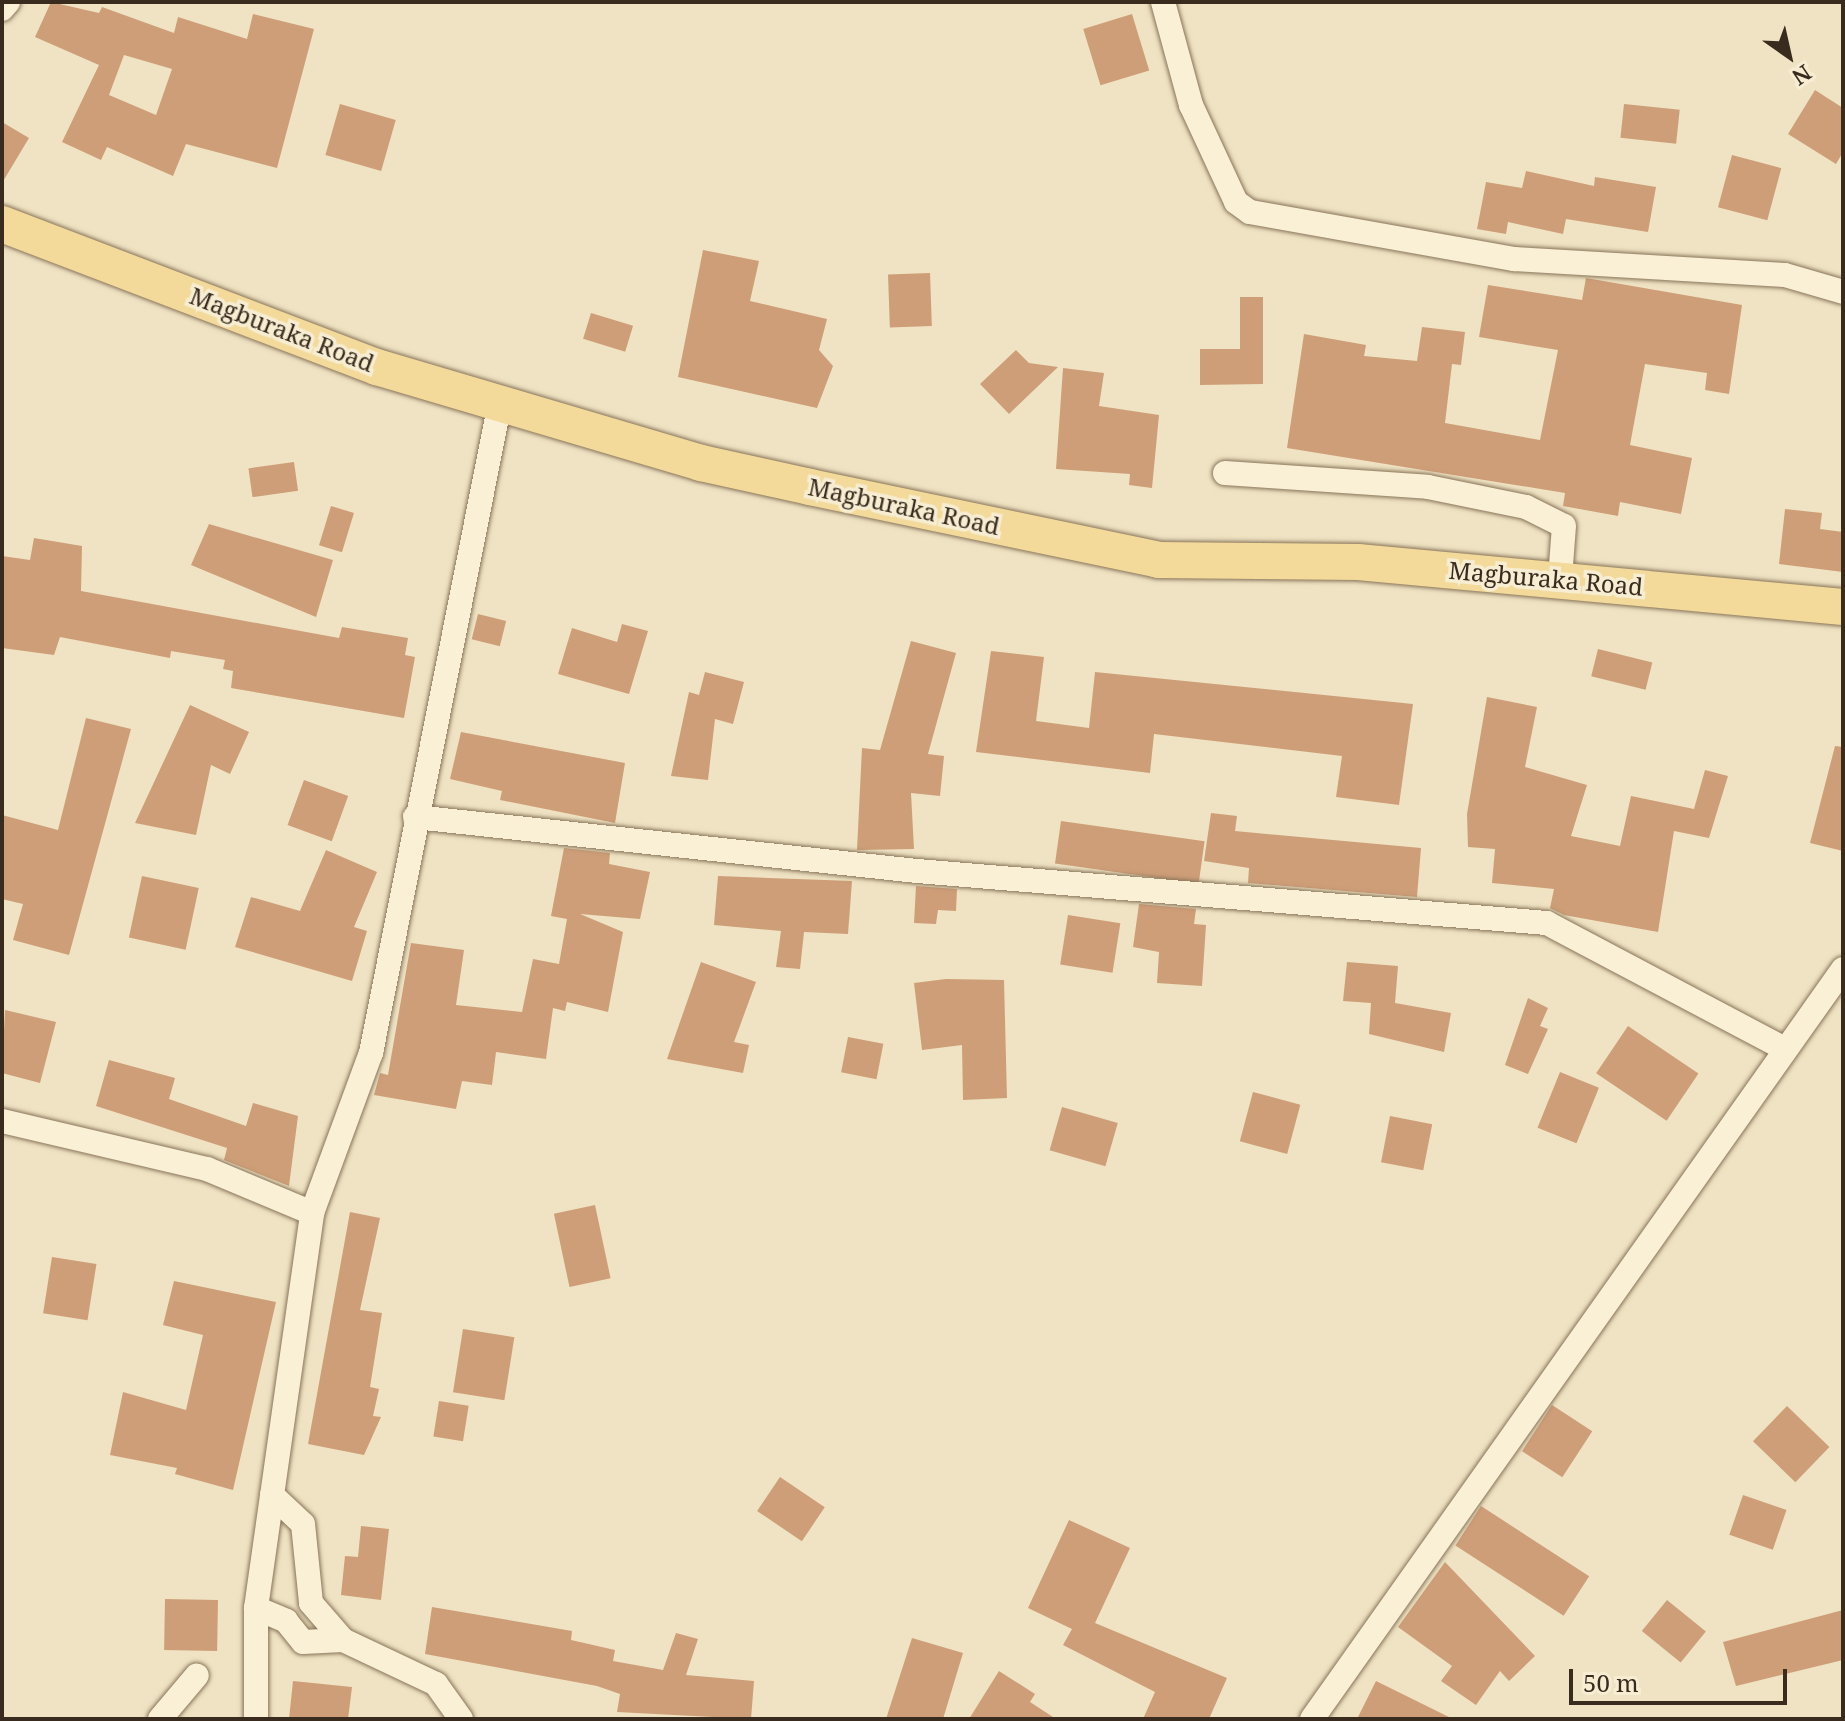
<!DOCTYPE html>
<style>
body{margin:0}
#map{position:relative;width:1845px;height:1721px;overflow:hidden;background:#efe3c3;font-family:"Noto Serif",serif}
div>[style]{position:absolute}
.building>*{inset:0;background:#ce9e78;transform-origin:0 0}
.roads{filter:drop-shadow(0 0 2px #897459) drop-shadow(0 0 2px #897459)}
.minor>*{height:24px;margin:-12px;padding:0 12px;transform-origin:12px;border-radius:12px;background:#f9f0d6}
.primary>*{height:36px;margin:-18px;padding:0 18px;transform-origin:18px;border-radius:18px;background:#f3da9a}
span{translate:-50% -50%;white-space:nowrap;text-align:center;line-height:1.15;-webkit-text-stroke:7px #f6edd3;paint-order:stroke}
.street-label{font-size:24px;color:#392c1e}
.frame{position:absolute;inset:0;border:4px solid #392c1e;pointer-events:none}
.north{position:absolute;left:1749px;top:16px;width:80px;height:80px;-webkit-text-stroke:6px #f6edd3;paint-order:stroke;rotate:146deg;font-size:22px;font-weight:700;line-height:32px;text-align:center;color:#392c1e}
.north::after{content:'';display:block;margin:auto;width:28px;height:36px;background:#392c1e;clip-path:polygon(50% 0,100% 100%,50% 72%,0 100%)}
.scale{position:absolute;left:1569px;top:1669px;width:218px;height:36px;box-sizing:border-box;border:4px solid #392c1e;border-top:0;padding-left:10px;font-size:24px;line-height:28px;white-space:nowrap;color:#392c1e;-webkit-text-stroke:6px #f6edd3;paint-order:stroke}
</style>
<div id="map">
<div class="building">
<i style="clip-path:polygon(evenodd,51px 2px,99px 13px,102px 7px,174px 33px,178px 17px,247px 39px,253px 14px,314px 29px,277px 168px,186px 144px,173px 176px,107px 147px,101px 160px,62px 142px,99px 65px,35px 37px,51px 2px,124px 55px,172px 69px,156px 115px,109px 95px,124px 55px)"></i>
<i style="left:1132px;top:14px;width:59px;height:51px;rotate:73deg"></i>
<i style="clip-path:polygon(1815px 90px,1843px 108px,1843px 152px,1836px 164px,1788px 134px)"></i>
<i style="left:340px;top:104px;width:58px;height:53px;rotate:16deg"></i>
<i style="left:1624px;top:104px;width:56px;height:34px;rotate:6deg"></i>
<i style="clip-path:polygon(2px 122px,29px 138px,2px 183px)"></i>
<i style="left:1732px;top:155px;width:51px;height:54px;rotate:15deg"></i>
<i style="clip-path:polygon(1526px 171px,1594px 186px,1595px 177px,1656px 187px,1648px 232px,1566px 219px,1563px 234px,1508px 222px,1506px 234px,1477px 229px,1486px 182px,1522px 188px)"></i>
<i style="clip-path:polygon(703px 250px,759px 261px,750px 301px,827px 319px,819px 350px,833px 366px,817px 408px,678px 377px)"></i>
<i style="left:930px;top:273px;width:53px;height:42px;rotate:88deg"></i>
<i style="clip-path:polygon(1586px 278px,1742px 305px,1729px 394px,1705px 390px,1707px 373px,1645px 364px,1630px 445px,1692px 458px,1681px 514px,1620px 502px,1618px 516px,1563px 506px,1565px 493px,1287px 448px,1304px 334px,1366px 345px,1364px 356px,1417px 361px,1422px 327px,1465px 332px,1461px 365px,1452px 364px,1445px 423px,1540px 440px,1558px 350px,1479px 337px,1488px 285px,1582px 300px)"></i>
<i style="clip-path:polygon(1240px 297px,1263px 297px,1263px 384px,1200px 385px,1200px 349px,1240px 349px)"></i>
<i style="left:591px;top:313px;width:44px;height:27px;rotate:17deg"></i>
<i style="clip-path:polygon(1016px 350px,1029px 363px,1058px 367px,1009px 414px,980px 384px)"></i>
<i style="clip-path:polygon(1063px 368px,1104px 373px,1099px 406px,1159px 415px,1152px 488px,1129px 485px,1130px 474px,1056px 469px)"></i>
<i style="left:294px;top:462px;width:29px;height:46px;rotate:82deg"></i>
<i style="left:331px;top:506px;width:24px;height:41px;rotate:17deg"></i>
<i style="clip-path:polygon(1785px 509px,1822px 513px,1820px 529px,1843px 532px,1843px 572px,1779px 564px)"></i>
<i style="clip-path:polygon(209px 524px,333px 560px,316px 617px,191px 565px)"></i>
<i style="clip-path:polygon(34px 538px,82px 546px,81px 591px,339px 638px,342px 627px,408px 638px,405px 655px,415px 657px,404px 718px,231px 688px,233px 671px,223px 669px,225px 660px,171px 651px,170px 658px,60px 637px,54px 655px,2px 648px,2px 556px,30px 560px)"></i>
<i style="left:478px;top:614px;width:29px;height:26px;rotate:14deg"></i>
<i style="clip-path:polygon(622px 624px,648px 631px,629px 694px,558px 674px,572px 628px,617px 642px)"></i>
<i style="clip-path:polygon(911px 641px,956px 653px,928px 754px,944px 756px,940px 796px,911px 793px,914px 849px,857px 850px,862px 748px,880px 750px)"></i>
<i style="left:1598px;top:649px;width:56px;height:28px;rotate:14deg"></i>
<i style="clip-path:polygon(991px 651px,1044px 657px,1036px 721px,1089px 728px,1095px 672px,1413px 704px,1399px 805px,1336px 797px,1342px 756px,1154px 734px,1150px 773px,976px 752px)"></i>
<i style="clip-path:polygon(705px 672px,744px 682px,733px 724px,715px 719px,708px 780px,671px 776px,689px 692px,699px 695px)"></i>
<i style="clip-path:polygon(1487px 697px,1537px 707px,1525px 767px,1587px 785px,1571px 836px,1620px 846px,1631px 796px,1694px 809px,1705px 770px,1728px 776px,1709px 838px,1674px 831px,1658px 932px,1564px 915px,1550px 908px,1554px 889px,1492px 883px,1495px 849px,1468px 847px,1467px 814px)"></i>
<i style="clip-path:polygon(190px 705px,249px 732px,230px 774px,211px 765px,196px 835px,135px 823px)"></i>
<i style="clip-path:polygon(86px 718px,131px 729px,69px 955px,13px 940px,23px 904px,2px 899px,2px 815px,58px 830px)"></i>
<i style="clip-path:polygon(461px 732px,625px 763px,615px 823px,500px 800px,502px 791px,450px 779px)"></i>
<i style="clip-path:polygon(1835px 746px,1843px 747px,1843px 851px,1810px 843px)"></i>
<i style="left:304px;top:780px;width:47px;height:48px;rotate:20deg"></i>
<i style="clip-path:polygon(1211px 813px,1237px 816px,1235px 831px,1421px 848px,1417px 897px,1248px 883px,1249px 868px,1204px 861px)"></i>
<i style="left:1061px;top:821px;width:145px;height:43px;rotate:8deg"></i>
<i style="clip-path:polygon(564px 848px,610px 853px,609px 864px,650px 872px,640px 919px,580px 914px,623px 932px,608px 1012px,567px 1002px,565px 1011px,553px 1008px,546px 1059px,496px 1052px,492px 1085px,462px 1081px,456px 1109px,374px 1095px,380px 1073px,388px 1075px,411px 943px,464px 950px,456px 1005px,522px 1012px,533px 959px,559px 964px,567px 919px,551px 916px)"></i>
<i style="clip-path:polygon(326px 850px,377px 872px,354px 927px,367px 931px,352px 981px,235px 947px,251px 897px,300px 911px)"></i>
<i style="left:142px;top:876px;width:58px;height:63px;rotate:12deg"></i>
<i style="clip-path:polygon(718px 876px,852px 881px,848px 934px,804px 932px,800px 969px,776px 967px,781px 931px,714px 925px)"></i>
<i style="clip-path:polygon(916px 886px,957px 889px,956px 911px,938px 910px,936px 924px,914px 923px)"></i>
<i style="clip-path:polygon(1139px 904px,1196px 909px,1194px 924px,1206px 925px,1202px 986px,1157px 983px,1159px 952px,1133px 947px)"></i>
<i style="left:1068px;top:915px;width:53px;height:50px;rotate:9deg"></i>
<i style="clip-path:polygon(701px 962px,756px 982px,734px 1042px,749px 1045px,743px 1073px,667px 1059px)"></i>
<i style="clip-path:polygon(1347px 962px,1398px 966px,1395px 1003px,1451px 1013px,1444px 1052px,1369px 1034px,1371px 1003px,1343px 1001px)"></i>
<i style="clip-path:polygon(946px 979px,1004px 980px,1007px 1098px,963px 1100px,962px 1045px,922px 1050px,914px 983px)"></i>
<i style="clip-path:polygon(1528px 998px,1548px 1008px,1540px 1026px,1548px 1029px,1528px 1074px,1505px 1065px)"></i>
<i style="clip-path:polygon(5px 1010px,56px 1022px,40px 1083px,2px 1073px)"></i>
<i style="left:1628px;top:1026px;width:85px;height:57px;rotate:34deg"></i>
<i style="left:848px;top:1037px;width:36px;height:36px;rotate:11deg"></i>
<i style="clip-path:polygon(109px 1060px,175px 1078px,169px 1099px,246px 1126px,253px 1103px,298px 1116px,289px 1186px,224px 1160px,227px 1148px,96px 1106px)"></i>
<i style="left:1560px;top:1072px;width:42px;height:60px;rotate:22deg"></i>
<i style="left:1253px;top:1092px;width:49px;height:51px;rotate:15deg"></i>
<i style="left:1062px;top:1107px;width:58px;height:45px;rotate:16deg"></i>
<i style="left:1390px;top:1116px;width:43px;height:47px;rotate:11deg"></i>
<i style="left:595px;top:1205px;width:75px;height:42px;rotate:78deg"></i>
<i style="clip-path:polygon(350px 1212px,380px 1218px,360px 1310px,382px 1313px,370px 1387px,379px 1389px,373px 1416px,381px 1417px,364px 1455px,308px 1444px)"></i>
<i style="left:52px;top:1257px;width:45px;height:57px;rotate:9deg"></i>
<i style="clip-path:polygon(174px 1281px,276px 1302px,233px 1490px,175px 1474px,177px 1468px,110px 1455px,123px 1392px,186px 1410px,203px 1335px,163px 1325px)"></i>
<i style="left:463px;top:1329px;width:52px;height:64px;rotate:9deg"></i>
<i style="left:439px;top:1401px;width:30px;height:36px;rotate:9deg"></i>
<i style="left:1552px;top:1405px;width:48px;height:55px;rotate:33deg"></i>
<i style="left:1787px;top:1406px;width:59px;height:49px;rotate:44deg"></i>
<i style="left:780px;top:1477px;width:54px;height:41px;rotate:34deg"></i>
<i style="left:1743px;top:1495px;width:46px;height:42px;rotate:19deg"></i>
<i style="left:1481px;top:1506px;width:129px;height:47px;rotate:33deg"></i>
<i style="clip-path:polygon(1069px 1520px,1130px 1548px,1095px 1623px,1227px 1678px,1209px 1719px,1143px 1719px,1155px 1692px,1063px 1645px,1072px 1629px,1028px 1608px)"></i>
<i style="clip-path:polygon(361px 1526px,389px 1529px,381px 1600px,341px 1595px,345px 1556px,358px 1557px)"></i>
<i style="clip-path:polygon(1445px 1562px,1535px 1656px,1509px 1681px,1500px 1671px,1476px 1705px,1441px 1681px,1452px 1666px,1398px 1627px)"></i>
<i style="left:165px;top:1599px;width:53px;height:51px;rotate:1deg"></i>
<i style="left:1667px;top:1600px;width:50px;height:40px;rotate:39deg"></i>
<i style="clip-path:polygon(432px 1607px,572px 1631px,571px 1640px,615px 1650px,613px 1661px,663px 1670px,676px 1633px,698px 1639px,686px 1675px,754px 1681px,751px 1719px,617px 1712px,620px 1694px,597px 1686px,425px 1654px)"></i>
<i style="clip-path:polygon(1843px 1610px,1843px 1660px,1736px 1686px,1723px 1642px)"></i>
<i style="clip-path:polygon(912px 1638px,963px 1653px,943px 1719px,886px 1719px)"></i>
<i style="clip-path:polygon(999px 1671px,1035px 1694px,1030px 1702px,1056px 1719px,969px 1719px)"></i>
<i style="clip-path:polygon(293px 1681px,352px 1687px,348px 1719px,289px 1719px)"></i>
<i style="clip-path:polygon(1376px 1681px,1453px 1719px,1357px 1719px)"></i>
</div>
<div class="roads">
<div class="minor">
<i style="left:1163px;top:2px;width:107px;rotate:74.8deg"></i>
<i style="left:1191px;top:105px;width:107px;rotate:65.1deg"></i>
<i style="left:1236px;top:202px;width:17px;rotate:36deg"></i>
<i style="left:1250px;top:212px;width:268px;rotate:10.1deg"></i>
<i style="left:1514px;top:259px;width:271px;rotate:3.4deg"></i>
<i style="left:1785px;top:275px;width:60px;rotate:16.3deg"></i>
<i style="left:2px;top:9px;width:9px;rotate:-49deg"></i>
<i style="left:1225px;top:473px;width:203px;rotate:3.9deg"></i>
<i style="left:1428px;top:487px;width:100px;rotate:11.5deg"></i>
<i style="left:1526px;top:507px;width:42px;rotate:26.6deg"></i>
<i style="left:1564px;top:526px;width:52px;rotate:94.4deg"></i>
<i style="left:415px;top:817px;width:505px;rotate:6.14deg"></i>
<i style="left:917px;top:871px;width:632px;rotate:4.72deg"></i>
<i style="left:1547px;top:923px;width:265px;rotate:27.9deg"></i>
<i style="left:2px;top:1121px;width:211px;rotate:13.2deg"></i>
<i style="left:207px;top:1169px;width:114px;rotate:22.7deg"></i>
<i style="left:272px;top:1495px;width:42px;rotate:43.1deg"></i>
<i style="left:303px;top:1524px;width:79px;rotate:84.2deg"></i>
<i style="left:311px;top:1603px;width:49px;rotate:49.1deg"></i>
<i style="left:256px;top:1608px;width:33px;rotate:23deg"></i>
<i style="left:286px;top:1621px;width:27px;rotate:51deg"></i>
<i style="left:303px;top:1642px;width:40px;rotate:-2.9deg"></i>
<i style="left:343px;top:1640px;width:103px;rotate:25.3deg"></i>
<i style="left:436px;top:1684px;width:43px;rotate:54.5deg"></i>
<i style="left:160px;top:1719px;width:57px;rotate:-49.9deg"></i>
<i style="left:256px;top:1719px;width:111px;rotate:-90deg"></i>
<i style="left:256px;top:1608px;width:399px;rotate:-81.9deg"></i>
<i style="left:312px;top:1213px;width:171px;rotate:-69.8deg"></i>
<i style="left:371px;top:1053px;width:664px;rotate:-78.79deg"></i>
<i style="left:1312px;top:1719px;width:919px;rotate:-54.7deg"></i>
</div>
<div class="primary">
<i style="left:2px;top:224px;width:401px;rotate:20.9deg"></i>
<i style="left:377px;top:367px;width:338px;rotate:16.5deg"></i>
<i style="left:701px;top:463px;width:112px;rotate:12.4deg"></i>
<i style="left:810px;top:487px;width:356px;rotate:11.8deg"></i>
<i style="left:1158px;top:560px;width:200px;rotate:0.6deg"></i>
<i style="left:1358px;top:562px;width:487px;rotate:5.3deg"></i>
</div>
</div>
<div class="street-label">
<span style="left:282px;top:329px;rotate:21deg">Magburaka Road</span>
<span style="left:904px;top:506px;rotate:12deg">Magburaka Road</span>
<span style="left:1546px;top:578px;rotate:5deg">Magburaka Road</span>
</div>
<div class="frame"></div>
<div class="north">N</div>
<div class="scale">50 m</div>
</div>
